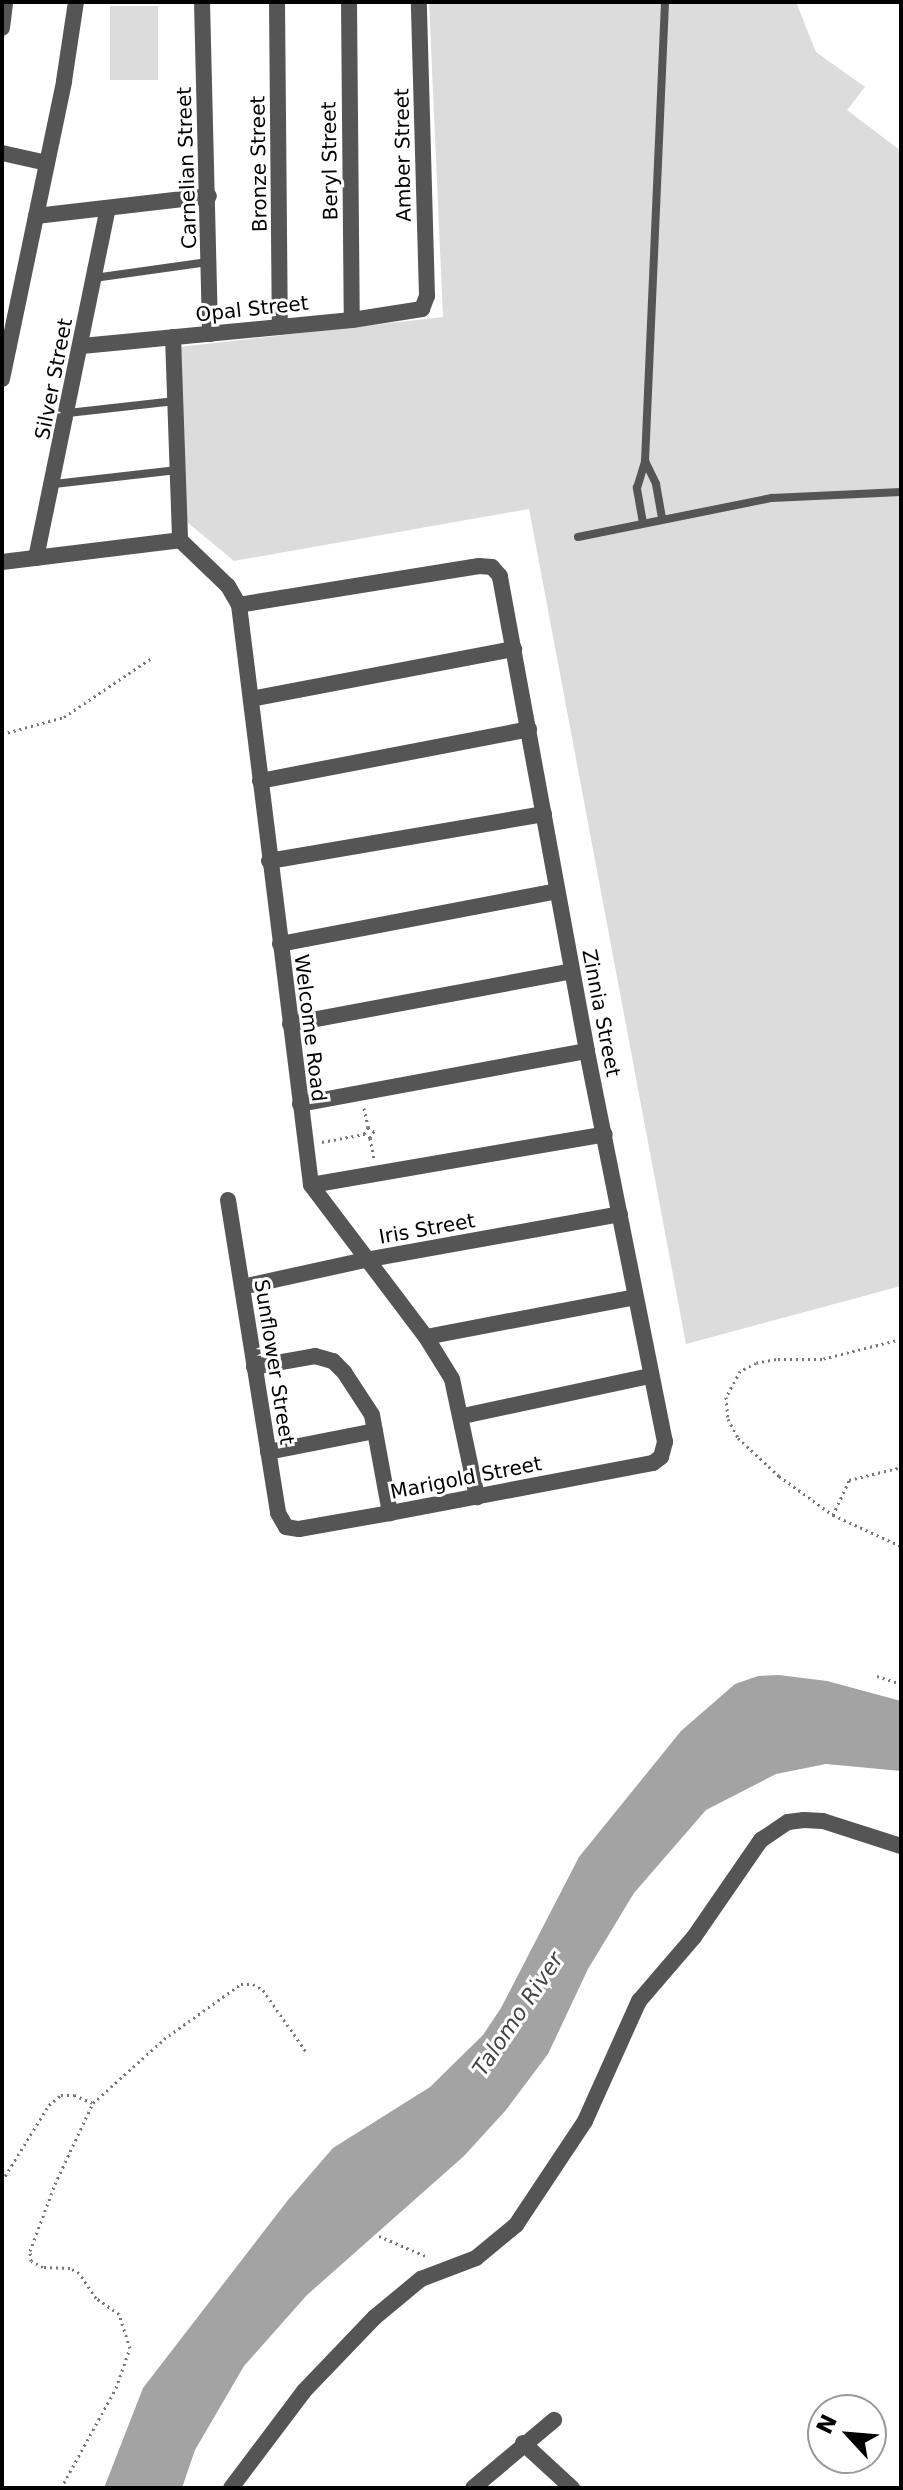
<!DOCTYPE html>
<style>
body{margin:0}
#map{position:relative;width:903px;height:2490px;overflow:hidden;background:#fff;font-family:"DejaVu Sans",sans-serif}
div>[style]{position:absolute}
.green>*{inset:0;background:#dcdcdc;transform-origin:0 0}
.water>*{inset:0;background:#a3a3a3}
.path>*{height:3px;margin-top:-1.5px;transform-origin:0;background:repeating-linear-gradient(90deg,#777 0 2px,transparent 0 6px)}
.lane>*{height:8px;margin:-4px;padding:0 4px;transform-origin:4px;border-radius:4px;background:#555}
.street>*{height:16px;margin:-8px;padding:0 8px;transform-origin:8px;border-radius:8px;background:#555}
span{translate:-50% -50%;white-space:nowrap;text-align:center;line-height:1.15;-webkit-text-stroke:6px #fff;paint-order:stroke}
.street-label{font-size:20px;color:#000}
.water-label{font-size:22px;color:#444;font-style:italic}
.frame{position:absolute;inset:0;border:4px solid #000;pointer-events:none}
.north{position:absolute;left:807px;top:2394px;width:80px;height:80px;box-sizing:border-box;background:#fff;border:2px solid #999;border-radius:50%;rotate:296deg;font-size:22px;font-weight:700;line-height:32px;text-align:center;color:#000}
.north::after{content:'';display:block;margin:auto;width:28px;height:36px;background:#000;clip-path:polygon(50% 0,100% 100%,50% 72%,0 100%)}
</style>
<div id="map">
<div class="green">
<i style="clip-path:polygon(429px 2px,796px 2px,816px 52px,865px 87px,847px 110px,901px 151px,901px 1286px,686px 1344px,529px 509px,234px 561px,187px 522px,179px 347px,443px 317px)"></i>
<i style="left:110px;top:6px;width:48px;height:74px"></i>
</div>
<div class="water">
<i style="clip-path:polygon(779px 1675px,827px 1681px,901px 1701px,901px 1771px,826px 1764px,776px 1774px,706px 1810px,634px 1893px,588px 1969px,548px 2054px,506px 2110px,464px 2156px,307px 2295px,244px 2366px,195px 2450px,182px 2488px,104px 2488px,143px 2388px,288px 2200px,333px 2148px,430px 2087px,483px 2035px,501px 2008px,579px 1857px,681px 1731px,735px 1684px,758px 1676px)"></i>
</div>
<div class="path">
<i style="left:2px;top:734px;width:64px;rotate:-15.3deg"></i>
<i style="left:64px;top:717px;width:107px;rotate:-34deg"></i>
<i style="left:364px;top:1108px;width:19px;rotate:78deg"></i>
<i style="left:370px;top:1138px;width:20px;rotate:79deg"></i>
<i style="left:322px;top:1142px;width:43px;rotate:-10.8deg"></i>
<i style="left:364px;top:1134px;width:8px;rotate:-60deg"></i>
<i style="left:368px;top:1127px;width:7px;rotate:34deg"></i>
<i style="left:374px;top:1131px;width:8px;rotate:120deg"></i>
<i style="left:370px;top:1138px;width:7px;rotate:-146deg"></i>
<i style="left:901px;top:1339px;width:81px;rotate:165.8deg"></i>
<i style="left:822px;top:1359px;width:46px;rotate:180deg"></i>
<i style="left:776px;top:1359px;width:20px;rotate:169deg"></i>
<i style="left:756px;top:1363px;width:18px;rotate:153deg"></i>
<i style="left:740px;top:1371px;width:30px;rotate:118deg"></i>
<i style="left:726px;top:1397px;width:22px;rotate:85deg"></i>
<i style="left:728px;top:1419px;width:21px;rotate:62deg"></i>
<i style="left:738px;top:1438px;width:56px;rotate:42.8deg"></i>
<i style="left:779px;top:1476px;width:67px;rotate:35.8deg"></i>
<i style="left:833px;top:1515px;width:75px;rotate:24.5deg"></i>
<i style="left:833px;top:1515px;width:38px;rotate:-65deg"></i>
<i style="left:849px;top:1480px;width:54px;rotate:-14deg"></i>
<i style="left:877px;top:1676px;width:25px;rotate:18deg"></i>
<i style="left:2px;top:2181px;width:89px;rotate:-58.3deg"></i>
<i style="left:49px;top:2105px;width:16px;rotate:-40deg"></i>
<i style="left:61px;top:2095px;width:13px"></i>
<i style="left:74px;top:2095px;width:21px;rotate:23deg"></i>
<i style="left:379px;top:2236px;width:53px;rotate:23.2deg"></i>
<i style="left:61px;top:2488px;width:114px;rotate:-61.2deg"></i>
<i style="left:116px;top:2388px;width:42px;rotate:-70.7deg"></i>
<i style="left:130px;top:2348px;width:36px;rotate:-108deg"></i>
<i style="left:119px;top:2314px;width:28px;rotate:-145deg"></i>
<i style="left:96px;top:2298px;width:30px;rotate:-124deg"></i>
<i style="left:79px;top:2273px;width:10px;rotate:-151deg"></i>
<i style="left:70px;top:2268px;width:27px;rotate:-178deg"></i>
<i style="left:43px;top:2267px;width:13px;rotate:-153deg"></i>
<i style="left:31px;top:2261px;width:10px;rotate:-96deg"></i>
<i style="left:30px;top:2251px;width:72px;rotate:-69.5deg"></i>
<i style="left:55px;top:2184px;width:89px;rotate:-64.9deg"></i>
<i style="left:93px;top:2103px;width:96px;rotate:-42deg"></i>
<i style="left:164px;top:2039px;width:95px;rotate:-35.5deg"></i>
<i style="left:241px;top:1984px;width:12px"></i>
<i style="left:253px;top:1984px;width:12px;rotate:31deg"></i>
<i style="left:263px;top:1990px;width:77px;rotate:55.1deg"></i>
</div>
<div class="lane">
<i style="left:94px;top:278px;width:115px;rotate:-8deg"></i>
<i style="left:68px;top:413px;width:108px;rotate:-6.4deg"></i>
<i style="left:645px;top:461px;width:25px;rotate:64deg"></i>
<i style="left:656px;top:484px;width:36px;rotate:80deg"></i>
<i style="left:54px;top:484px;width:124px;rotate:-6.5deg"></i>
<i style="left:643px;top:523px;width:36px;rotate:-100deg"></i>
<i style="left:637px;top:488px;width:28px;rotate:-73deg"></i>
<i style="left:645px;top:461px;width:459px;rotate:-87.5deg"></i>
<i style="left:578px;top:537px;width:198px;rotate:-11.4deg"></i>
<i style="left:772px;top:498px;width:129px;rotate:-2.7deg"></i>
</div>
<div class="street">
<i style="left:202px;top:2px;width:332px;rotate:88.6deg"></i>
<i style="left:277px;top:2px;width:325px;rotate:89.5deg"></i>
<i style="left:349px;top:2px;width:318px;rotate:89.5deg"></i>
<i style="left:2px;top:28px;width:26px;rotate:-83deg"></i>
<i style="left:2px;top:153px;width:46px;rotate:12.5deg"></i>
<i style="left:36px;top:216px;width:174px;rotate:-6.6deg"></i>
<i style="left:173px;top:337px;width:203px;rotate:88deg"></i>
<i style="left:82px;top:346px;width:271px;rotate:-5.5deg"></i>
<i style="left:352px;top:320px;width:71px;rotate:-8.9deg"></i>
<i style="left:422px;top:309px;width:14px;rotate:-69deg"></i>
<i style="left:427px;top:296px;width:294px;rotate:-91.6deg"></i>
<i style="left:2px;top:379px;width:304px;rotate:-78.2deg"></i>
<i style="left:64px;top:81px;width:80px;rotate:-81.4deg"></i>
<i style="left:180px;top:540px;width:66px;rotate:43.8deg"></i>
<i style="left:228px;top:586px;width:22px;rotate:60deg"></i>
<i style="left:239px;top:605px;width:584px;rotate:82.92deg"></i>
<i style="left:311px;top:1185px;width:191px;rotate:52.9deg"></i>
<i style="left:426px;top:1337px;width:49px;rotate:58.2deg"></i>
<i style="left:452px;top:1379px;width:121px;rotate:78deg"></i>
<i style="left:36px;top:558px;width:357px;rotate:-78.4deg"></i>
<i style="left:2px;top:562px;width:179px;rotate:-7deg"></i>
<i style="left:251px;top:699px;width:268px;rotate:-10.8deg"></i>
<i style="left:260px;top:781px;width:274px;rotate:-10.9deg"></i>
<i style="left:269px;top:861px;width:279px;rotate:-9.7deg"></i>
<i style="left:280px;top:944px;width:282px;rotate:-10.8deg"></i>
<i style="left:290px;top:1024px;width:287px;rotate:-10.6deg"></i>
<i style="left:300px;top:1104px;width:292px;rotate:-10.5deg"></i>
<i style="left:311px;top:1185px;width:298px;rotate:-9.8deg"></i>
<i style="left:228px;top:1200px;width:317px;rotate:80.9deg"></i>
<i style="left:278px;top:1513px;width:16px;rotate:60deg"></i>
<i style="left:286px;top:1527px;width:13px;rotate:9deg"></i>
<i style="left:299px;top:1529px;width:92px;rotate:-10deg"></i>
<i style="left:390px;top:1513px;width:268px;rotate:-10.8deg"></i>
<i style="left:653px;top:1463px;width:10px;rotate:-37deg"></i>
<i style="left:661px;top:1457px;width:16px;rotate:-75deg"></i>
<i style="left:665px;top:1442px;width:399px;rotate:-101.3deg"></i>
<i style="left:587px;top:1051px;width:483px;rotate:-100.4deg"></i>
<i style="left:500px;top:576px;width:12px;rotate:-132deg"></i>
<i style="left:492px;top:567px;width:13px;rotate:-176deg"></i>
<i style="left:479px;top:566px;width:243px;rotate:170.8deg"></i>
<i style="left:242px;top:1287px;width:126px;rotate:-12.4deg"></i>
<i style="left:365px;top:1260px;width:259px;rotate:-10.2deg"></i>
<i style="left:426px;top:1337px;width:213px;rotate:-10.8deg"></i>
<i style="left:254px;top:1367px;width:62px;rotate:-10.2deg"></i>
<i style="left:315px;top:1356px;width:19px;rotate:16deg"></i>
<i style="left:333px;top:1361px;width:16px;rotate:45deg"></i>
<i style="left:344px;top:1372px;width:51px;rotate:56.9deg"></i>
<i style="left:372px;top:1415px;width:100px;rotate:79.6deg"></i>
<i style="left:463px;top:1416px;width:191px;rotate:-12.1deg"></i>
<i style="left:268px;top:1452px;width:109px;rotate:-11.1deg"></i>
<i style="left:523px;top:2443px;width:67px;rotate:42.6deg"></i>
<i style="left:231px;top:2488px;width:121px;rotate:-53deg"></i>
<i style="left:304px;top:2391px;width:103px;rotate:-46.2deg"></i>
<i style="left:375px;top:2317px;width:60px;rotate:-39.6deg"></i>
<i style="left:421px;top:2279px;width:59px;rotate:-20.9deg"></i>
<i style="left:476px;top:2258px;width:52px;rotate:-39.5deg"></i>
<i style="left:516px;top:2225px;width:125px;rotate:-56.4deg"></i>
<i style="left:585px;top:2121px;width:132px;rotate:-65.8deg"></i>
<i style="left:639px;top:2001px;width:84px;rotate:-49.3deg"></i>
<i style="left:694px;top:1937px;width:118px;rotate:-55.4deg"></i>
<i style="left:761px;top:1840px;width:32px;rotate:-34deg"></i>
<i style="left:788px;top:1822px;width:16px;rotate:-7deg"></i>
<i style="left:804px;top:1820px;width:19px;rotate:3deg"></i>
<i style="left:823px;top:1821px;width:82px;rotate:17.8deg"></i>
<i style="left:473px;top:2488px;width:106px;rotate:-40deg"></i>
</div>
<div class="street-label">
<span style="left:403px;top:155px;rotate:-91deg">Amber Street</span>
<span style="left:330px;top:161px;rotate:-91deg">Beryl Street</span>
<span style="left:259px;top:164px;rotate:-91deg">Bronze Street</span>
<span style="left:187px;top:168px;rotate:-92deg">Carnelian Street</span>
<span style="left:252px;top:309px;rotate:-6deg">Opal Street</span>
<span style="left:54px;top:379px;rotate:-79deg">Silver Street</span>
<span style="left:601px;top:1013px;rotate:79deg">Zinnia Street</span>
<span style="left:310px;top:1028px;rotate:83deg">Welcome Road</span>
<span style="left:427px;top:1229px;rotate:-10deg">Iris Street</span>
<span style="left:274px;top:1362px;rotate:81deg">Sunflower Street</span>
<span style="left:466px;top:1478px;rotate:-11deg">Marigold Street</span>
</div>
<div class="water-label">
<span style="left:518px;top:2014px;rotate:-56deg">Talomo River</span>
</div>
<div class="frame"></div>
<div class="north">N</div>
</div>
